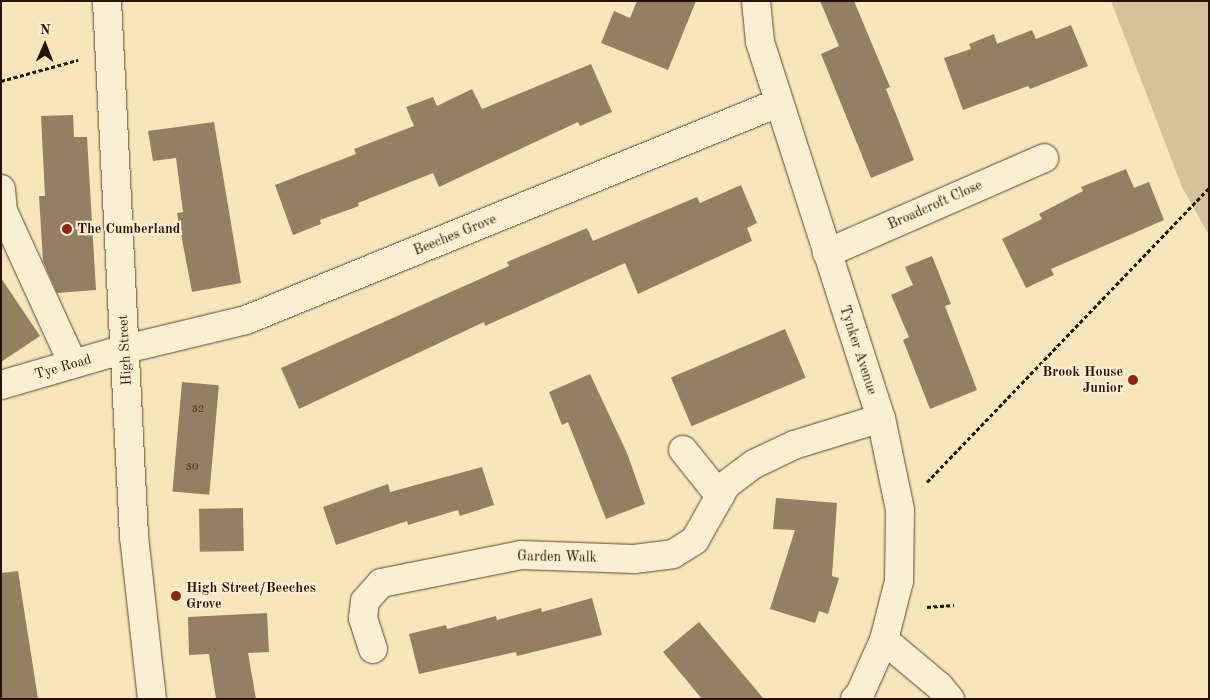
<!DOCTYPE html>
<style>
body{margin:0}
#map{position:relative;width:1210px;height:700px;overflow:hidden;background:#f7e6bc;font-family:"Old Standard TT",serif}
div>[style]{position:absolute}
.green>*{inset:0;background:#d4c19c}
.building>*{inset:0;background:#957f62;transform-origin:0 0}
.path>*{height:3px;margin-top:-1.5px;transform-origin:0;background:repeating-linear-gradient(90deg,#2b0f00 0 4px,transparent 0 6.5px)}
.roads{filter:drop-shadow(0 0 1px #5e452f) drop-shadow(0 0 1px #5e452f)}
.minor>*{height:28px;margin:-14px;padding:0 14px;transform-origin:14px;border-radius:14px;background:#faefd3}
.dots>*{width:14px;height:14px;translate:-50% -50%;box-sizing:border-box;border:2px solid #faefd3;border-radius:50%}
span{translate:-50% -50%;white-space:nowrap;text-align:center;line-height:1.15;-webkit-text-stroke:4.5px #faefd3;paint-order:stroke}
.number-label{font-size:11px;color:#462b18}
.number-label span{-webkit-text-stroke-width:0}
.street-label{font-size:14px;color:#2b0f00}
.poi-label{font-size:14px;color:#2b0f00;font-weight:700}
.left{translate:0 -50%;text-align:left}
.right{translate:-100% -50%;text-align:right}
.frame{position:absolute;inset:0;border:2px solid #2b0f00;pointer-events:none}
.north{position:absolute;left:20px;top:20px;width:50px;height:50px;-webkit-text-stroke:4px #faefd3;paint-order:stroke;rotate:1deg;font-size:14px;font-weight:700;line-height:20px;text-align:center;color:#2b0f00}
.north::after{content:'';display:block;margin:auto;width:18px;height:22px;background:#2b0f00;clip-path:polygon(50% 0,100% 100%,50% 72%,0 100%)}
</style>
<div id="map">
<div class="green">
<i style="clip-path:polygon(1111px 1px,1209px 1px,1209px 235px,1182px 187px)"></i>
</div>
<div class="building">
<i style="clip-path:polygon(637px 1px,696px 1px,668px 70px,601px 43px,614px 11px,630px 18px)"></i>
<i style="clip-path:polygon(820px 1px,854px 1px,890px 87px,886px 89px,914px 160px,871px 178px,821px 54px,839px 46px)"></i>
<i style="clip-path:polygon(1071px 25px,1088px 66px,1030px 89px,1028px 86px,963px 110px,944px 58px,971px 49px,969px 44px,994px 34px,997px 44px,1032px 30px,1036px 39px)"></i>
<i style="clip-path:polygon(591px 64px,612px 112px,580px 126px,578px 122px,439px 187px,433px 173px,358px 203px,359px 206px,320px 220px,321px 224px,293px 235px,275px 185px,356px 154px,354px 149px,414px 126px,406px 107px,433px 97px,437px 106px,472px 89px,482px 109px)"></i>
<i style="clip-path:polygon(73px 115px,74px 137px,87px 137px,96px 290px,57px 293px,43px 261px,39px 196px,45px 196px,41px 116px)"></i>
<i style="clip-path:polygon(214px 122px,241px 283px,192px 292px,177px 213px,183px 212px,176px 158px,153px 161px,148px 131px)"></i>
<i style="clip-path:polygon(1126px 169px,1134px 188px,1149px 182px,1164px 220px,1051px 269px,1054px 275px,1026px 288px,1002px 239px,1042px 219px,1039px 214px,1083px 191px,1081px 187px)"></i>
<i style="clip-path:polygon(741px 185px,757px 223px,747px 228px,752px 241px,638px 294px,625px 263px,485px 326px,484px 322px,299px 409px,281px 368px,509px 266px,507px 262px,587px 228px,593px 241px,697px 197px,700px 203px)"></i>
<i style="clip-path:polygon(932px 256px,951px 304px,945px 306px,977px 390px,930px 409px,903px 340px,909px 337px,891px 295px,913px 285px,905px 267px)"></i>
<i style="clip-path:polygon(1px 278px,40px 336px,1px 362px)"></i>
<i style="left:785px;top:329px;width:53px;height:124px;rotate:67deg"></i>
<i style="clip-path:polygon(590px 374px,627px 453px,645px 504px,606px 519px,568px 422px,562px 425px,549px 392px)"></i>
<i style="left:182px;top:382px;width:37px;height:110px;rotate:5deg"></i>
<i style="clip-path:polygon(482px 467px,494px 505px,460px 516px,458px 510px,408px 525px,407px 521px,336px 545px,323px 507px,388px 484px,390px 492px)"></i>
<i style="clip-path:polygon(776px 498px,837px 503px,832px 576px,839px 578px,828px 614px,819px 611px,815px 623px,770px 609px,795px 530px,773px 529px)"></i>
<i style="left:243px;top:508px;width:43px;height:44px;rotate:89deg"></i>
<i style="clip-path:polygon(18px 571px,38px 699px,1px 699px,1px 573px)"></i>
<i style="clip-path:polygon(592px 598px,602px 635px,517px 656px,516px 652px,419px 674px,409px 634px,446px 625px,447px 629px,496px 616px,497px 620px,541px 608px,542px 612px)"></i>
<i style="clip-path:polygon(267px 613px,269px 652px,248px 653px,256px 699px,216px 699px,209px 654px,189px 655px,188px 617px)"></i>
<i style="clip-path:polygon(699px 622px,764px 699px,702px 699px,663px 652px)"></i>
</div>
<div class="path">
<i style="left:1px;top:81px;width:80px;rotate:-15.3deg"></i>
<i style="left:927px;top:482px;width:407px;rotate:-46.2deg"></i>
<i style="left:927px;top:607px;width:27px;rotate:-4deg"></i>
</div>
<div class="roads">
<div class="minor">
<i style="left:107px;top:1px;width:536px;rotate:87.11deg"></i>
<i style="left:134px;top:536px;width:164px;rotate:83.7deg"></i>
<i style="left:756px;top:1px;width:41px;rotate:84.4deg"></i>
<i style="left:760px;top:42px;width:395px;rotate:72.2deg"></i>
<i style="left:881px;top:418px;width:94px;rotate:78.3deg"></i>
<i style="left:900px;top:510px;width:71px;rotate:90.8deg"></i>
<i style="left:899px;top:581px;width:61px;rotate:104.3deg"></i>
<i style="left:884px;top:640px;width:59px;rotate:114deg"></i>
<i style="left:860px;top:694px;width:7px;rotate:135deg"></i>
<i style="left:1px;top:189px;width:22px;rotate:85deg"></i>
<i style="left:3px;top:211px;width:168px;rotate:65.4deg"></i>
<i style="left:827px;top:253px;width:237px;rotate:-23.6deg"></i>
<i style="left:1px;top:385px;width:129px;rotate:-16.2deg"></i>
<i style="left:125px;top:349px;width:124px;rotate:-13.5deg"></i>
<i style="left:246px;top:320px;width:575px;rotate:-22.19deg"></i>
<i style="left:683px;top:450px;width:59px;rotate:51.2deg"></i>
<i style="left:884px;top:640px;width:72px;rotate:39.9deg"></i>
<i style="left:939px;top:686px;width:17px;rotate:50deg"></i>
<i style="left:373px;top:649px;width:33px;rotate:-108deg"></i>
<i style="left:363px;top:618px;width:17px;rotate:-83deg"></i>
<i style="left:365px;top:601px;width:24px;rotate:-48deg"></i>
<i style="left:381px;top:583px;width:143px;rotate:-11.3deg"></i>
<i style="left:521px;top:555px;width:113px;rotate:2deg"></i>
<i style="left:634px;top:559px;width:39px;rotate:-7deg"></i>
<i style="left:673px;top:554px;width:26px;rotate:-32deg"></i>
<i style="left:695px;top:540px;width:63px;rotate:-60.6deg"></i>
<i style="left:726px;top:485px;width:35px;rotate:-37deg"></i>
<i style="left:754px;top:464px;width:44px;rotate:-25.4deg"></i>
<i style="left:794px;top:445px;width:91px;rotate:-17.2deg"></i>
</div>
</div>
<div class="dots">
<i style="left:67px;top:229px;background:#8f2418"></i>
<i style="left:1133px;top:380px;background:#8f2418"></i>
<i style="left:176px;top:596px;background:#8f2418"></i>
</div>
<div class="number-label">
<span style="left:198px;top:410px">32</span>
<span style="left:192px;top:468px">30</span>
</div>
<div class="street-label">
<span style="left:935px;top:205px;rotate:-24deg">Broadcroft Close</span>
<span style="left:455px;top:235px;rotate:-22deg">Beeches Grove</span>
<span style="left:125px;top:350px;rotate:-93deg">High Street</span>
<span style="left:858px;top:350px;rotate:72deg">Tynker Avenue</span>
<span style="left:63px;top:367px;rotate:-16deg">Tye Road</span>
<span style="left:557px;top:557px;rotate:1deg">Garden Walk</span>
</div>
<div class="poi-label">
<span class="left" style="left:77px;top:229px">The Cumberland</span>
<span class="right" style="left:1123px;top:380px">Brook House<br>Junior</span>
<span class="left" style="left:186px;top:596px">High Street/Beeches<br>Grove</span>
</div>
<div class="frame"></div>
<div class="north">N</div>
</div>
